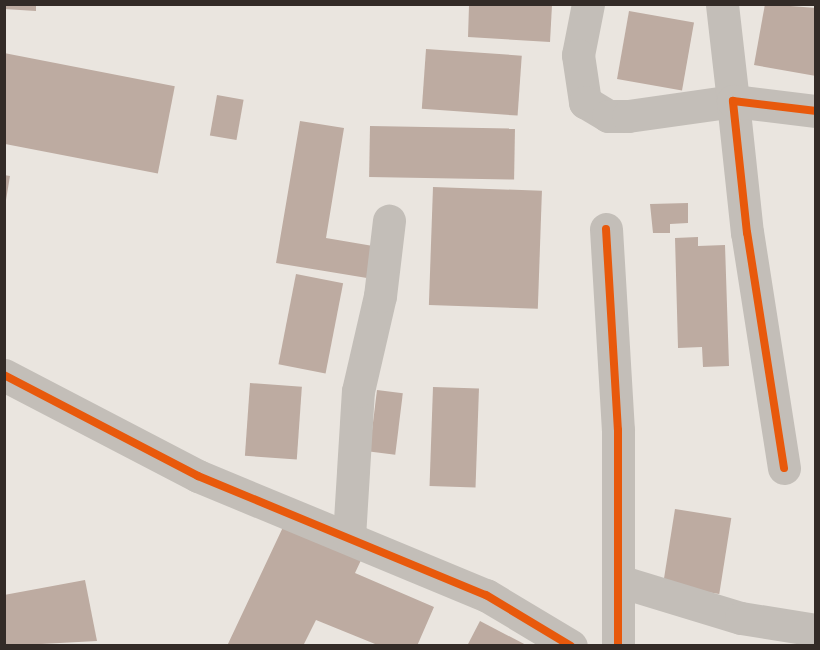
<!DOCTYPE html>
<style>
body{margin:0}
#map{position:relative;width:820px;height:650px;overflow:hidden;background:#eae5df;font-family:"Source Sans 3",sans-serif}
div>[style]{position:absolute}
.building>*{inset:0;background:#bdaba1;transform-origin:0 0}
.minor>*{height:33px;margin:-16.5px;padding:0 16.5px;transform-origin:16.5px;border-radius:16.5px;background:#c3beb8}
.cycleway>*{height:8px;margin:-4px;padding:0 4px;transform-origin:4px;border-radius:4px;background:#e8590c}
span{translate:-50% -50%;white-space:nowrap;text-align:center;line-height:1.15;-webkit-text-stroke:6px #f8f0e6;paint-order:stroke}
.frame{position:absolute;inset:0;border:6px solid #332b27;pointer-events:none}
</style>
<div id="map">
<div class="building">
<i style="clip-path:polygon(4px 4px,36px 4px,36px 11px,4px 9px)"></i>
<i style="clip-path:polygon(765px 4px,816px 8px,816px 76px,754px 65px)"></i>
<i style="clip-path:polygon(469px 5px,552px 5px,550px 42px,468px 37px)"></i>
<i style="left:629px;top:11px;width:66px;height:69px;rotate:10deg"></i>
<i style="left:426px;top:49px;width:96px;height:60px;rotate:4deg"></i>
<i style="left:4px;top:53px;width:174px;height:89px;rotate:11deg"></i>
<i style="left:217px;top:95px;width:27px;height:41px;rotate:10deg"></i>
<i style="clip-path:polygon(300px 121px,344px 128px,326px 238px,373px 246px,367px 278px,276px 263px)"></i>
<i style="left:370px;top:126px;width:145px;height:51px;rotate:1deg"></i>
<i style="clip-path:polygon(4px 175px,10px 176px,6px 200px,4px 200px)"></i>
<i style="left:433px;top:187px;width:109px;height:118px;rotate:2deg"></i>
<i style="clip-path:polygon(688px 203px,688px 223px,670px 224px,670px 233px,653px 233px,650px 204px)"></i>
<i style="clip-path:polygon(698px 237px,698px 246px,725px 245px,729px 366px,703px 367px,702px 347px,678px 348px,675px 238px)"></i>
<i style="left:296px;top:274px;width:48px;height:92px;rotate:11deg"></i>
<i style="left:250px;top:383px;width:52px;height:73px;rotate:4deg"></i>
<i style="left:433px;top:387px;width:46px;height:99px;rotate:2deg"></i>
<i style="left:377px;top:390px;width:26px;height:62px;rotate:7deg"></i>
<i style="left:675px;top:509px;width:57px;height:77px;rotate:9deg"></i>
<i style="clip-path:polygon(284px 525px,362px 558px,355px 573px,434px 607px,417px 646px,380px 646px,316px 620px,303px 646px,227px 646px)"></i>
<i style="clip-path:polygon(85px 580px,97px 641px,4px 646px,4px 595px)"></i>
<i style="clip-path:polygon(480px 621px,528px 646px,467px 646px)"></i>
</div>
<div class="minor">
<i style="left:588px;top:4px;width:52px;rotate:101.1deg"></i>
<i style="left:578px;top:55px;width:48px;rotate:81.5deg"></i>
<i style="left:585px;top:102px;width:27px;rotate:31deg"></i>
<i style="left:608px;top:116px;width:20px"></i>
<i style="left:628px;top:116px;width:106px;rotate:-8.1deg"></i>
<i style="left:733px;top:101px;width:98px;rotate:-96.5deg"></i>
<i style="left:606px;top:229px;width:201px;rotate:86.6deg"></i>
<i style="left:618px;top:430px;width:216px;rotate:90deg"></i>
<i style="left:4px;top:375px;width:219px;rotate:27.5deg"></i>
<i style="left:198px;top:476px;width:312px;rotate:22.5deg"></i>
<i style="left:486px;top:595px;width:99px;rotate:31deg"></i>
<i style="left:784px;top:468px;width:238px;rotate:-98.9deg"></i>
<i style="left:747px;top:233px;width:133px;rotate:-96.1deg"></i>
<i style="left:733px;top:101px;width:84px;rotate:6.9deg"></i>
<i style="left:349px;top:537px;width:146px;rotate:-86.5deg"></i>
<i style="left:358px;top:391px;width:98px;rotate:-77deg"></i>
<i style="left:380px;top:296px;width:76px;rotate:-83.2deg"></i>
<i style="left:619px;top:581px;width:127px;rotate:16.9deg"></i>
<i style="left:741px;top:618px;width:76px;rotate:9.1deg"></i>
</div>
<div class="cycleway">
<i style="left:606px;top:229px;width:201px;rotate:86.6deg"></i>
<i style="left:618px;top:430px;width:216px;rotate:90deg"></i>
<i style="left:4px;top:375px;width:219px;rotate:27.5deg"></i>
<i style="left:198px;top:476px;width:312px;rotate:22.5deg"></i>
<i style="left:486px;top:595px;width:99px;rotate:31deg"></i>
<i style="left:784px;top:468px;width:238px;rotate:-98.9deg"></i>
<i style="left:747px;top:233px;width:133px;rotate:-96.1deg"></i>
<i style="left:733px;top:101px;width:84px;rotate:6.9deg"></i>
</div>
<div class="frame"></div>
</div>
